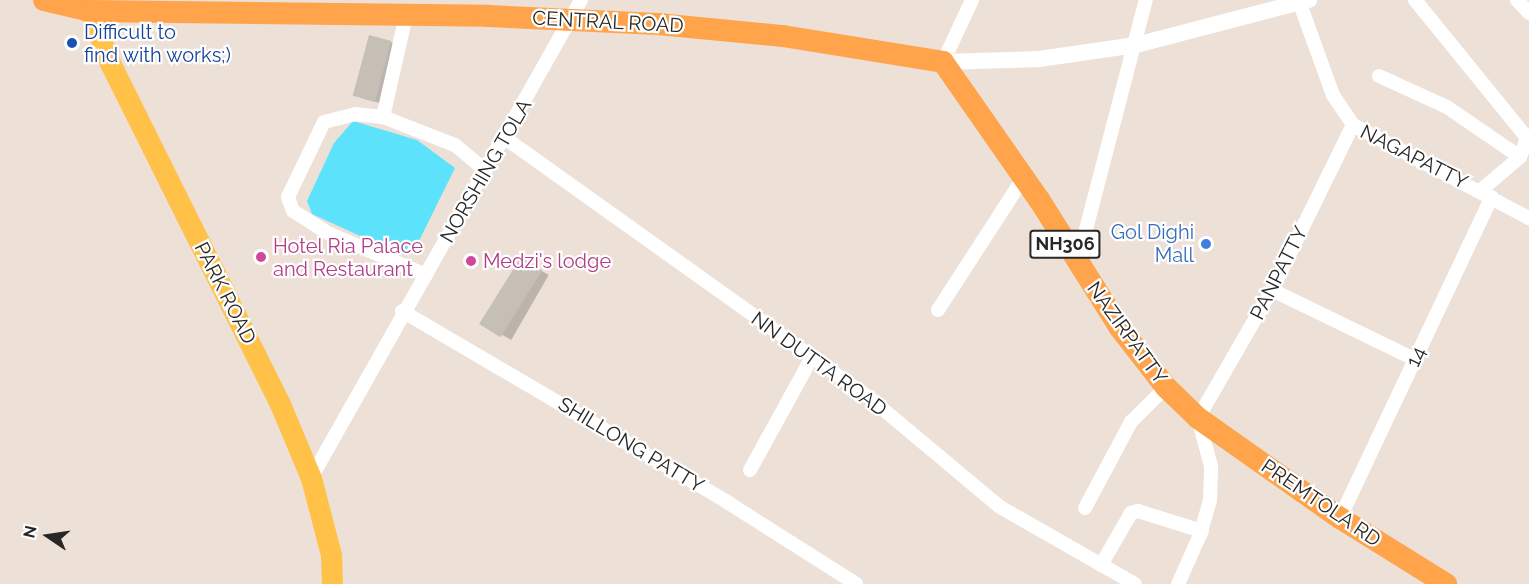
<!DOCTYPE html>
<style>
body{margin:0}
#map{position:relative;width:1529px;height:584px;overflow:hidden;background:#ece0d7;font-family:Raleway,sans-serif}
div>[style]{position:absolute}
.water>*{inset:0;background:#5ce2fb}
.shadow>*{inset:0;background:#0003;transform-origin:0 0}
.building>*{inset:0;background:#c6bfb6;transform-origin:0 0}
.minor>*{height:14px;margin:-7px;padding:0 7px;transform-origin:7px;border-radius:7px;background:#fff}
.tertiary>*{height:16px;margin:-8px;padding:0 8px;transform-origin:8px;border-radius:8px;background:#fff}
.primary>*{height:21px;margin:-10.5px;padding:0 10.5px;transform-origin:10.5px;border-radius:10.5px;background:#ffc148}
.trunk>*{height:22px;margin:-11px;padding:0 11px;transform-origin:11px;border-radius:11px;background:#ffa44b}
.dots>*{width:16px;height:16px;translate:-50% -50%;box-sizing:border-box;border:3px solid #fff;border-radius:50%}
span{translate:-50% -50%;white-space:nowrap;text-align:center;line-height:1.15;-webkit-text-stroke:4.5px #fff;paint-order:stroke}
.shield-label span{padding:2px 4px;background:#fff;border:2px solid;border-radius:4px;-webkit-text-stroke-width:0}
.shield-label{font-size:18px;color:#272727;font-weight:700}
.street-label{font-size:20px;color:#272727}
.transit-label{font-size:20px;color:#164399}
.left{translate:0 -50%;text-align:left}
.shop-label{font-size:20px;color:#366cbe}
.right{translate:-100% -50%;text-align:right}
.hotel-label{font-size:20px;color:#b23c85}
.north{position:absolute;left:18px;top:506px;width:60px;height:60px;-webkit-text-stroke:4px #fff;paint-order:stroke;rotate:283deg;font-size:16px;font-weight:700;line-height:24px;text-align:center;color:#272727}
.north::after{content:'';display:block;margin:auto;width:21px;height:27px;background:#272727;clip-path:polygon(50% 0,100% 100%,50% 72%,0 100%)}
</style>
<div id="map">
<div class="water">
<i style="clip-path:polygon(353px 121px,417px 140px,455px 168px,414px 251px,402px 255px,312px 214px,307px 201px,334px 143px)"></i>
</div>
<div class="shadow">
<i style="clip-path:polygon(391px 42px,398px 46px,384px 104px,364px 99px,357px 95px)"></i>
<i style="left:521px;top:259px;width:32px;height:75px;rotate:30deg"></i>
</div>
<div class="building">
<i style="left:369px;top:35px;width:23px;height:63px;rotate:15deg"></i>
<i style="left:521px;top:257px;width:25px;height:79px;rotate:32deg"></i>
</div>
<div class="minor">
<i style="left:1415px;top:0;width:178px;rotate:50.9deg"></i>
<i style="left:1527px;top:138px;width:20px;rotate:110deg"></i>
<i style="left:1520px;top:157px;width:52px;rotate:139.6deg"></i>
<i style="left:1517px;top:0;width:18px;rotate:47deg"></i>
<i style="left:1300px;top:4px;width:97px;rotate:70.1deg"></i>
<i style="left:1333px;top:95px;width:36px;rotate:56deg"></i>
<i style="left:1353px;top:125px;width:199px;rotate:27.9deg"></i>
<i style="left:943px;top:62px;width:68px;rotate:-64.9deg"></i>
<i style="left:1379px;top:76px;width:75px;rotate:24.5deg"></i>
<i style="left:1447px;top:107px;width:88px;rotate:34.4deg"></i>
<i style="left:383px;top:117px;width:104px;rotate:-77.2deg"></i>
<i style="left:505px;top:138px;width:451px;rotate:35.5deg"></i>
<i style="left:872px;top:400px;width:167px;rotate:39.9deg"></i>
<i style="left:1000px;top:507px;width:155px;rotate:29.7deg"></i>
<i style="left:1077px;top:264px;width:273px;rotate:-75.4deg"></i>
<i style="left:426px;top:275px;width:107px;rotate:-156.8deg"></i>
<i style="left:328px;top:233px;width:41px;rotate:-147.8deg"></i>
<i style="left:293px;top:211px;width:15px;rotate:-110deg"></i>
<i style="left:288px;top:197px;width:83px;rotate:-64.4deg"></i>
<i style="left:324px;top:122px;width:32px;rotate:-14deg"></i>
<i style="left:355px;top:114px;width:28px;rotate:6deg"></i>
<i style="left:383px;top:117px;width:77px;rotate:21.3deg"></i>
<i style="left:455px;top:145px;width:40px;rotate:40deg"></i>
<i style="left:1272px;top:290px;width:158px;rotate:25.9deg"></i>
<i style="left:938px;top:310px;width:158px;rotate:-57.1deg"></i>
<i style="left:402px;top:311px;width:377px;rotate:30.4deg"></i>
<i style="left:727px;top:502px;width:153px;rotate:32.4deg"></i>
<i style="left:750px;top:470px;width:129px;rotate:-61.2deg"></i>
<i style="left:311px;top:478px;width:549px;rotate:-60.54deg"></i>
<i style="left:1085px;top:508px;width:98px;rotate:-61.9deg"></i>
<i style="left:1131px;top:422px;width:49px;rotate:-45deg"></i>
<i style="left:1340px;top:518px;width:355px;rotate:-64.7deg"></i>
<i style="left:1101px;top:565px;width:60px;rotate:-60deg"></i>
<i style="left:1131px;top:513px;width:7px;rotate:-16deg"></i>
<i style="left:1138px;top:511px;width:67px;rotate:17.4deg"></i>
<i style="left:1178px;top:584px;width:54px;rotate:-65.8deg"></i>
<i style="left:1200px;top:535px;width:36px;rotate:-74deg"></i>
<i style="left:1210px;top:500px;width:34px;rotate:-88deg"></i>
<i style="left:1211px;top:466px;width:50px;rotate:-105.2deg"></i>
<i style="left:1198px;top:418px;width:148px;rotate:-60deg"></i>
<i style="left:1272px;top:290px;width:184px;rotate:-63.9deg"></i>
</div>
<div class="tertiary">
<i style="left:943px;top:62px;width:96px;rotate:-1.8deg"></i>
<i style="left:1039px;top:59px;width:98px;rotate:-8.2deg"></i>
<i style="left:1136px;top:45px;width:179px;rotate:-14.6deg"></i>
</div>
<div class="primary">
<i style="left:90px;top:11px;width:56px;rotate:69deg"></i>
<i style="left:110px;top:63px;width:381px;rotate:63.5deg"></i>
<i style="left:280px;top:404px;width:80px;rotate:67.3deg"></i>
<i style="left:311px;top:478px;width:80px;rotate:75.4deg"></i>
<i style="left:331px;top:555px;width:29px;rotate:88deg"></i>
</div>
<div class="trunk">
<i style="left:44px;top:0;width:47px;rotate:13.4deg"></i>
<i style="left:90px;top:11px;width:398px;rotate:0.7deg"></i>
<i style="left:488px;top:16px;width:170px;rotate:2.7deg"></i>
<i style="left:658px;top:24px;width:126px;rotate:5.5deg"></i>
<i style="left:783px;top:36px;width:162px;rotate:9.2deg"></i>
<i style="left:943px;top:62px;width:169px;rotate:55.1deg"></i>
<i style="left:1040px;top:201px;width:150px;rotate:57.8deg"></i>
<i style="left:1120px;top:328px;width:75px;rotate:52.1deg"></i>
<i style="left:1166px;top:387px;width:45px;rotate:44.1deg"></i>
<i style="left:1198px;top:418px;width:174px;rotate:35.2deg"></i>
<i style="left:1340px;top:518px;width:125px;rotate:31.9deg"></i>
</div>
<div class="dots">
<i style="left:72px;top:43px;background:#1a4fb4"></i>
<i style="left:1206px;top:244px;background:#3f7fe0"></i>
<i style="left:261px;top:257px;background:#d1479c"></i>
<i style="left:471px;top:261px;background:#d1479c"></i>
</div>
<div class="shield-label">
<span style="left:1065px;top:244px">NH306</span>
</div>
<div class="street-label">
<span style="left:608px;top:22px;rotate:3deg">CENTRAL ROAD</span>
<span style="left:1414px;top:157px;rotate:27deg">NAGAPATTY</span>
<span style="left:486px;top:171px;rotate:-60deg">NORSHING TOLA</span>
<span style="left:1279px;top:273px;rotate:-63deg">PANPATTY</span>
<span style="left:225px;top:293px;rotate:63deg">PARK ROAD</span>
<span style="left:1127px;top:333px;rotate:54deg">NAZIRPATTY</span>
<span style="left:1416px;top:357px;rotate:-65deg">14</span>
<span style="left:819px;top:364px;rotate:36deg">NN DUTTA ROAD</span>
<span style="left:631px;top:445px;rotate:31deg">SHILLONG PATTY</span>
<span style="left:1321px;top:503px;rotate:34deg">PREMTOLA RD</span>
</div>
<div class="transit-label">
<span class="left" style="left:84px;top:44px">Difficult to<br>find with works;)</span>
</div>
<div class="shop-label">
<span class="right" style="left:1194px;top:244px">Gol Dighi<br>Mall</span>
</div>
<div class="hotel-label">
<span class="left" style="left:273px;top:258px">Hotel Ria Palace<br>and Restaurant</span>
<span class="left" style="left:483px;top:261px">Medzi's lodge</span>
</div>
<div class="north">N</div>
</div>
